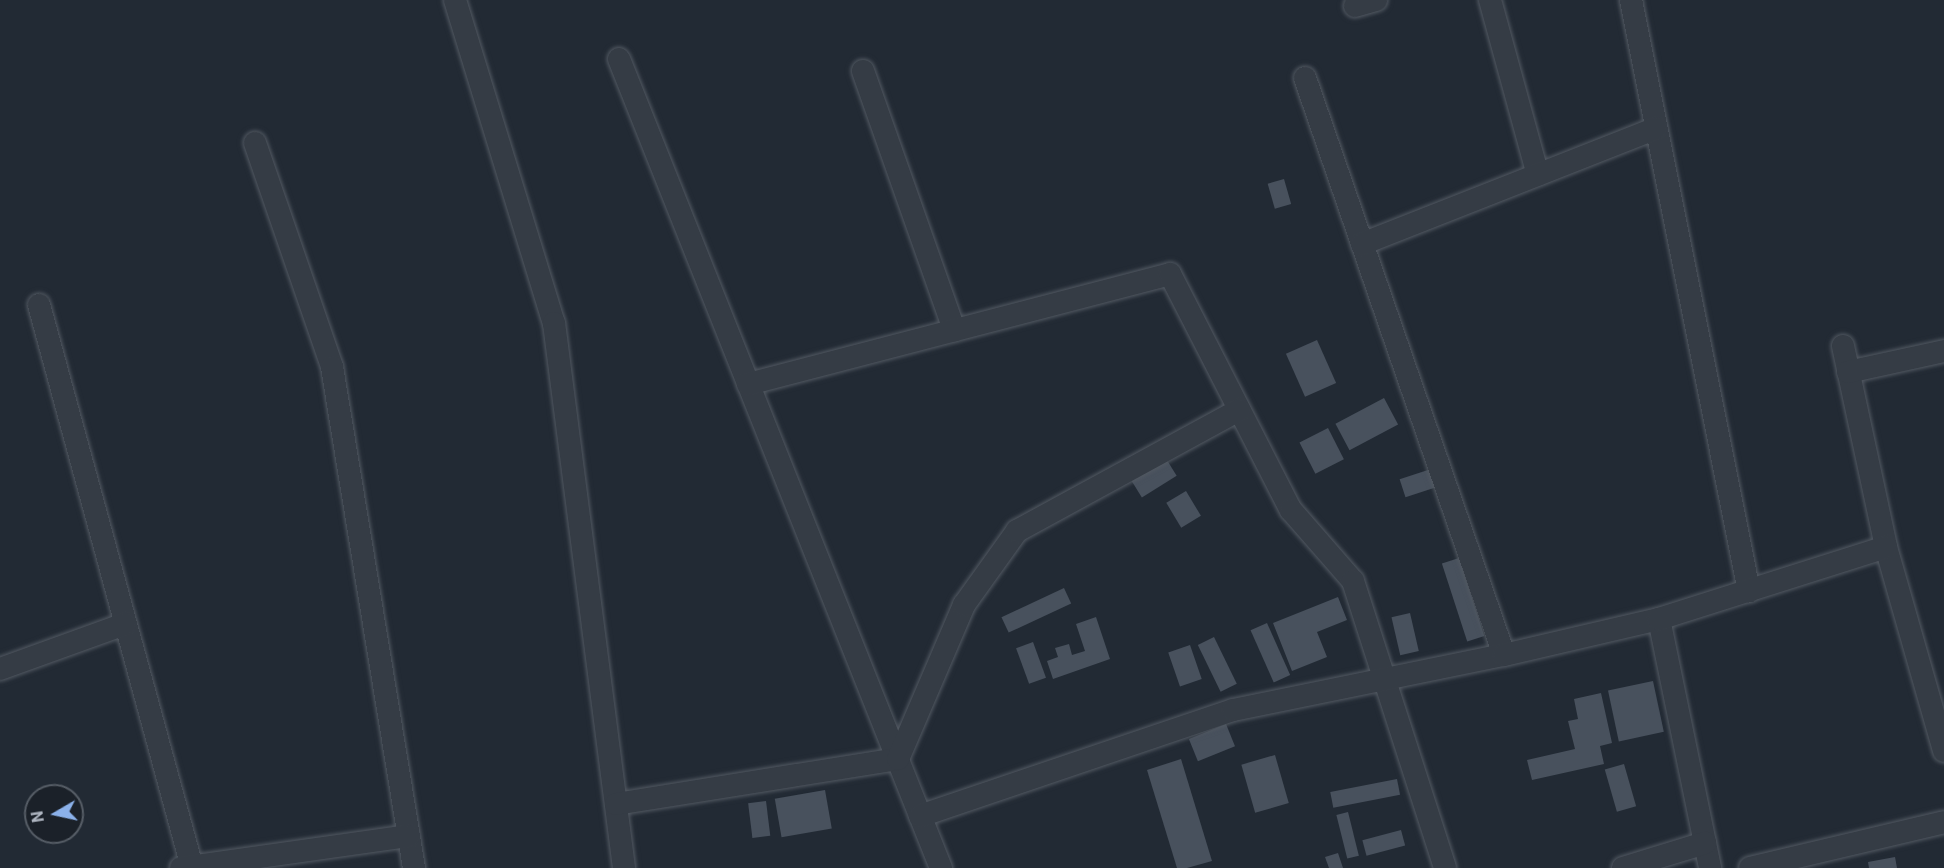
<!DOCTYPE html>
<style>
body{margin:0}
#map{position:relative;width:1944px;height:868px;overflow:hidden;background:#222a34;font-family:Roboto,sans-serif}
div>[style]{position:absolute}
.building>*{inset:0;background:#48515d;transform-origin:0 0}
.roads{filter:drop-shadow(0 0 2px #525962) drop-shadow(0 0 2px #525962)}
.street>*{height:22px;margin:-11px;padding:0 11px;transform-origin:11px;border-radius:11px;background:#353c45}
span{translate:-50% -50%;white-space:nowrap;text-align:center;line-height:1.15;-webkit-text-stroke:5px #1b2129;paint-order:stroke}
.north{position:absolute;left:24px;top:784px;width:60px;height:60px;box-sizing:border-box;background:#1b2129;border:2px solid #565d66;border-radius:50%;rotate:261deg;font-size:16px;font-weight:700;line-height:24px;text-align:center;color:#afb6c1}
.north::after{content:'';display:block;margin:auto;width:21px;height:27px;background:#8bb1ea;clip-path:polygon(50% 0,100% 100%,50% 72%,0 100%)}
</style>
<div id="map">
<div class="building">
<i style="left:1284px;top:179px;width:26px;height:17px;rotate:74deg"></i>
<i style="left:1317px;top:340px;width:47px;height:34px;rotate:66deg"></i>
<i style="left:1384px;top:398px;width:30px;height:55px;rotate:62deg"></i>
<i style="left:1328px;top:428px;width:35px;height:32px;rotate:63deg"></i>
<i style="left:1165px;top:457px;width:22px;height:41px;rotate:58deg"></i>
<i style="left:1431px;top:469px;width:19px;height:33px;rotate:72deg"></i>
<i style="left:1186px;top:491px;width:29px;height:23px;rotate:59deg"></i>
<i style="left:1459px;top:558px;width:82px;height:18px;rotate:72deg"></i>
<i style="left:1064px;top:588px;width:17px;height:69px;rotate:65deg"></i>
<i style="clip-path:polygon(1338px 597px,1347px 620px,1317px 632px,1327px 657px,1292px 671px,1273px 623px)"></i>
<i style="left:1410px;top:613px;width:39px;height:19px;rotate:77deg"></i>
<i style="clip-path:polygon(1096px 617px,1110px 659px,1053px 679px,1047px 661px,1058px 657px,1055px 648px,1069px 644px,1072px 655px,1085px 651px,1076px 624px)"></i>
<i style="left:1267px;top:623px;width:57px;height:18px;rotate:66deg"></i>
<i style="left:1214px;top:637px;width:52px;height:18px;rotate:64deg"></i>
<i style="left:1033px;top:642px;width:38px;height:18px;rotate:70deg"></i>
<i style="left:1190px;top:645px;width:36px;height:23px;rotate:71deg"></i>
<i style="left:1653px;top:681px;width:52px;height:46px;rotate:78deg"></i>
<i style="clip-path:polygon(1601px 693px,1612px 743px,1600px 746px,1604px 764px,1532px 780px,1527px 760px,1575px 749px,1568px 721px,1578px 719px,1574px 699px)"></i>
<i style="left:1226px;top:724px;width:24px;height:40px;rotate:68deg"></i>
<i style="left:1275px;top:755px;width:50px;height:35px;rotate:74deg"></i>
<i style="clip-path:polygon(1181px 759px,1212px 861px,1187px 868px,1177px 868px,1147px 770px)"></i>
<i style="left:1624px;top:764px;width:44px;height:20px;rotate:74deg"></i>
<i style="left:1397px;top:779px;width:16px;height:68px;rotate:79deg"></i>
<i style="left:825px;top:790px;width:39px;height:51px;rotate:80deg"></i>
<i style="left:766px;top:801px;width:35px;height:18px;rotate:83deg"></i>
<i style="left:1348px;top:812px;width:45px;height:12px;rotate:76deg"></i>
<i style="left:1401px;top:830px;width:16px;height:40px;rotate:75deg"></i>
<i style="clip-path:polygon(1338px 853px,1343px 868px,1329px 868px,1325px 857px)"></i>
<i style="clip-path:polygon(1895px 857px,1897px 868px,1869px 868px,1868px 862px)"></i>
</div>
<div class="roads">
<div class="street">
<i style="left:455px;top:0;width:338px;rotate:73deg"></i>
<i style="left:554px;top:323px;width:549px;rotate:82.68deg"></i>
<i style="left:1490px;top:0;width:181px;rotate:74.7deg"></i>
<i style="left:1631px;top:0;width:603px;rotate:78.71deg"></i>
<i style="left:1355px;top:6px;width:22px;rotate:-16deg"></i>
<i style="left:619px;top:59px;width:871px;rotate:68.3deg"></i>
<i style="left:863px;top:71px;width:275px;rotate:70.6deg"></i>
<i style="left:1305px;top:78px;width:610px;rotate:70.97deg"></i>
<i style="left:255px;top:143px;width:237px;rotate:71deg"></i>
<i style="left:332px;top:367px;width:508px;rotate:80.7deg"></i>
<i style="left:1362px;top:244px;width:316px;rotate:-21.5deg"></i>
<i style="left:39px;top:305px;width:582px;rotate:74.77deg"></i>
<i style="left:1843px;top:346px;width:206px;rotate:77.9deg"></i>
<i style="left:1886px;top:547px;width:212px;rotate:74.1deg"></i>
<i style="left:1848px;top:372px;width:98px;rotate:-12.3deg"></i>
<i style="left:748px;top:384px;width:436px;rotate:-14.6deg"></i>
<i style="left:1170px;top:274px;width:265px;rotate:62.9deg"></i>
<i style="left:1291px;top:510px;width:94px;rotate:48.9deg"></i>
<i style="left:1353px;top:581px;width:301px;rotate:72.2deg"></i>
<i style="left:1659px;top:619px;width:254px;rotate:78.4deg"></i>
<i style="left:0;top:669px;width:133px;rotate:-19.8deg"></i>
<i style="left:616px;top:804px;width:286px;rotate:-9.1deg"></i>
<i style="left:898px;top:759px;width:168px;rotate:-66.8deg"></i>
<i style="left:964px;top:605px;width:91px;rotate:-54.4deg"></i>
<i style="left:1017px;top:531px;width:253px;rotate:-28.6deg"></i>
<i style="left:920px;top:816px;width:330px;rotate:-18.7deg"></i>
<i style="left:1233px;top:710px;width:277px;rotate:-11.5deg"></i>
<i style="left:1504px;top:655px;width:159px;rotate:-13.1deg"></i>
<i style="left:1659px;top:619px;width:238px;rotate:-17.6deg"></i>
<i style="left:181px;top:868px;width:230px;rotate:-8deg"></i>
<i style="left:1623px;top:868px;width:86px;rotate:-17deg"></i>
<i style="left:1750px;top:868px;width:199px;rotate:-13.3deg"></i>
</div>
</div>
<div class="north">N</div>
</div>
